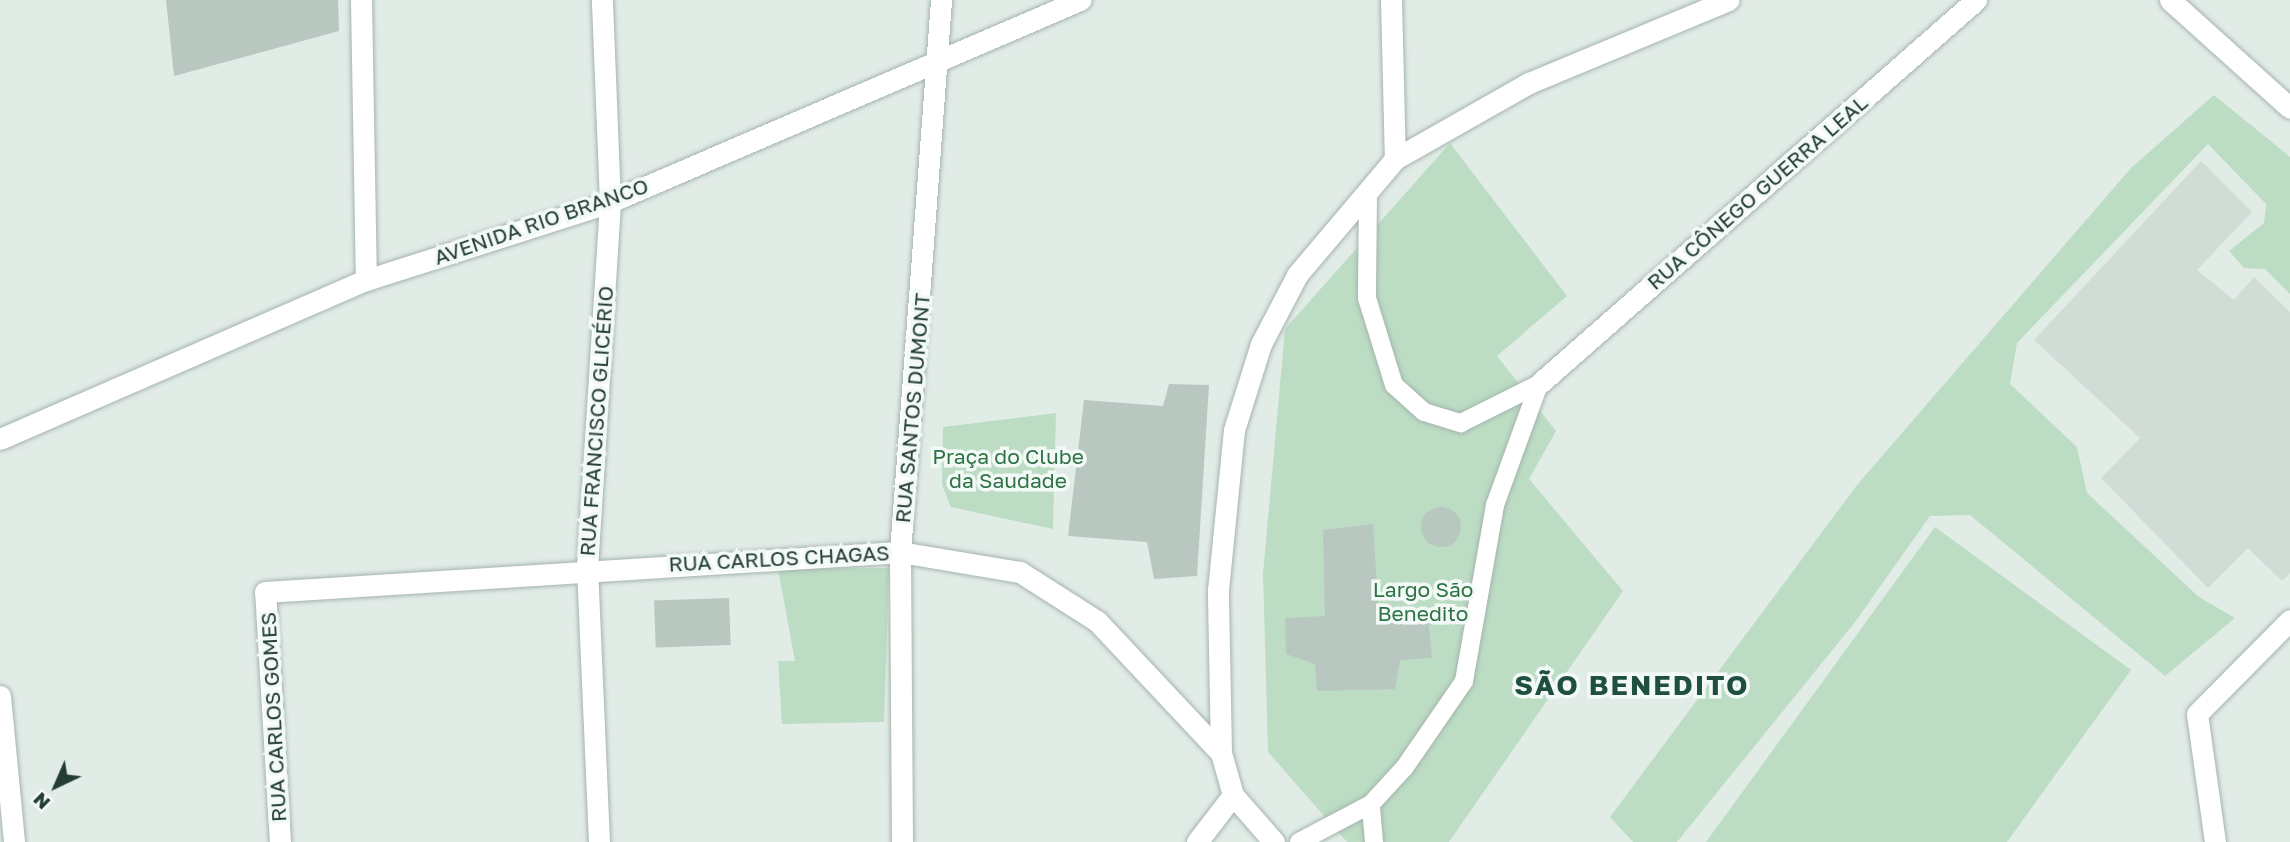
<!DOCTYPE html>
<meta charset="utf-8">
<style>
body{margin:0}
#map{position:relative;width:2290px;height:842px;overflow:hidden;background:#e2ece7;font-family:"Golos Text",sans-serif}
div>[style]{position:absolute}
.built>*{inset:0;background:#d1dcd6}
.green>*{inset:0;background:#bcddc3}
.building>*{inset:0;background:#b8c7c0;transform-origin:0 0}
.round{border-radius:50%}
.roads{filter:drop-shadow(0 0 2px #a5b4ae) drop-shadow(0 0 2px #a5b4ae)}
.service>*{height:18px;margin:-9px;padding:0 9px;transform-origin:9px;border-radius:9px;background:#fff}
.minor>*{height:21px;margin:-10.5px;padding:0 10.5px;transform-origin:10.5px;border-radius:10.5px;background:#fff}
.secondary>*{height:21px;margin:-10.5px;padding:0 10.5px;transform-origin:10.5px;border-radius:10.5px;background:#fff}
span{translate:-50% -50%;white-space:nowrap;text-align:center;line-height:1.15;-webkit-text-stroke:7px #f3f9f6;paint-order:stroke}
.street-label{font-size:21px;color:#233d35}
.park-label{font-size:21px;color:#2d7345}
.district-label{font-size:28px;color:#1f4f41;font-weight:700;letter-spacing:2px}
.north{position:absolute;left:21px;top:751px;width:70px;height:70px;-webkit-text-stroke:5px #f3f9f6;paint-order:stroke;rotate:224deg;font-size:19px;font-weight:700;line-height:28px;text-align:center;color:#233d35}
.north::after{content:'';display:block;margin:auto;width:24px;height:32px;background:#233d35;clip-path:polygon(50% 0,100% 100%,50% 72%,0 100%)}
</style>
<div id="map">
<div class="built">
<i style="clip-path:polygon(2201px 161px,2252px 212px,2197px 270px,2234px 300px,2254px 277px,2290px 312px,2290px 573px,2282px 581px,2248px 548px,2208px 588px,2101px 478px,2140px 438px,2034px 340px)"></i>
</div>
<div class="green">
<i style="clip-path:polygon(2214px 95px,2290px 157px,2290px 294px,2265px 269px,2244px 268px,2229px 251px,2264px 223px,2266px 204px,2208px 144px,2017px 343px,2010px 384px,2077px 447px,2087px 493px,2199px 597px,2235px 618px,2165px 676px,1970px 515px,1930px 516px,1855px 622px,1677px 842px,1633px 842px,1610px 817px,1857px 485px,2131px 168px)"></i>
<i style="clip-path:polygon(1450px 143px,1567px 296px,1497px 356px,1556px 431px,1529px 479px,1623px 591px,1449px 842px,1347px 842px,1268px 752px,1263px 574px,1285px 329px)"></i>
<i style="clip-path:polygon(1056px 413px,1053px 529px,951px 507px,942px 485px,943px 427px)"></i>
<i style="clip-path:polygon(1935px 527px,2131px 670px,2007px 842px,1706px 842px)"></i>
<i style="clip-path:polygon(889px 568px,884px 722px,782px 724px,778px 661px,795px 661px,778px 569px)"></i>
</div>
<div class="building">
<i style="clip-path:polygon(166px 0,338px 0,339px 31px,174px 76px)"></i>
<i style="clip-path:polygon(1169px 384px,1209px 385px,1197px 576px,1154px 579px,1147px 542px,1068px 536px,1084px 400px,1163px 406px)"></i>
<i class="round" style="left:1421px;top:507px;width:40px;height:40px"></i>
<i style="clip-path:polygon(1373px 524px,1379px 616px,1428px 617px,1432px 658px,1400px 660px,1395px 689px,1317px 691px,1315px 664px,1286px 654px,1285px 618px,1325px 616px,1323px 530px)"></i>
<i style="left:729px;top:598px;width:47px;height:75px;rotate:88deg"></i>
</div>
<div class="roads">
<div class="service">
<i style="left:1368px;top:195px;width:103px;rotate:90.6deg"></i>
<i style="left:1367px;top:298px;width:91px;rotate:72.8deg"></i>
<i style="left:1394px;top:385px;width:40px;rotate:42deg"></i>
<i style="left:1424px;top:412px;width:39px;rotate:17deg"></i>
<i style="left:1461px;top:423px;width:87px;rotate:-26.6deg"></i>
<i style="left:1299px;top:842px;width:81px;rotate:-27.8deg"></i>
<i style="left:1374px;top:842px;width:38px;rotate:-95deg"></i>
<i style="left:1371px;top:804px;width:50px;rotate:-47.4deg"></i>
<i style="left:1405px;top:767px;width:104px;rotate:-55.5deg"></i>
<i style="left:1464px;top:681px;width:179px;rotate:-80deg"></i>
<i style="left:1495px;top:505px;width:129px;rotate:-70deg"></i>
</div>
<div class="minor">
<i style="left:361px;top:0;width:280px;rotate:89deg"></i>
<i style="left:1391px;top:0;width:159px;rotate:88.6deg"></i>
<i style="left:1539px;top:384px;width:582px;rotate:-41.31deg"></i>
<i style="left:0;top:696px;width:147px;rotate:84.5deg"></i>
<i style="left:280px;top:842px;width:250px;rotate:-93.4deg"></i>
<i style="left:265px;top:592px;width:636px;rotate:-3.6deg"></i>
<i style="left:900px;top:552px;width:122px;rotate:9.5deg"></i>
<i style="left:1020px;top:572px;width:91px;rotate:32.5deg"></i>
<i style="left:1097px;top:621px;width:181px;rotate:46.8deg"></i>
<i style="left:599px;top:842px;width:274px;rotate:-92.5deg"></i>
<i style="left:587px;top:568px;width:367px;rotate:-86.4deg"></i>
<i style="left:610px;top:202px;width:202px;rotate:-92.3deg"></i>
<i style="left:902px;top:842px;width:290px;rotate:-90.4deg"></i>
<i style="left:900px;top:552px;width:554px;rotate:-85.75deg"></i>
<i style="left:1197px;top:842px;width:59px;rotate:-52.5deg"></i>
<i style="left:1274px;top:842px;width:62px;rotate:-131.1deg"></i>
<i style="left:1233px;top:795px;width:44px;rotate:-105.9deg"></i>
<i style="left:1221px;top:753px;width:163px;rotate:-91.1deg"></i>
<i style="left:1218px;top:590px;width:161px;rotate:-84.3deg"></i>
<i style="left:1234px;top:430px;width:90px;rotate:-72.6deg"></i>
<i style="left:1261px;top:344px;width:78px;rotate:-62.4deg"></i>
<i style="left:1297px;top:275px;width:152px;rotate:-49.8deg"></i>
<i style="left:1395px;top:159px;width:154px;rotate:-29.6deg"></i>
<i style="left:1529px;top:83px;width:216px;rotate:-22.6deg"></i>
<i style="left:2215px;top:842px;width:129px;rotate:-98deg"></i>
<i style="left:2197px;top:714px;width:132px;rotate:-45.3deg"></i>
</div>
<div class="secondary">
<i style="left:2170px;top:0;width:161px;rotate:42deg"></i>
<i style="left:0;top:439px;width:399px;rotate:-23.5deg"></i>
<i style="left:366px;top:280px;width:256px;rotate:-17.7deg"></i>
<i style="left:610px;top:202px;width:512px;rotate:-23.26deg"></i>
</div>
</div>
<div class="street-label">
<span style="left:1757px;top:192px;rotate:-41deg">RUA CÔNEGO GUERRA LEAL</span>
<span style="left:541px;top:221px;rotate:-19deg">AVENIDA RIO BRANCO</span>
<span style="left:912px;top:408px;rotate:-85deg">RUA SANTOS DUMONT</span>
<span style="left:596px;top:421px;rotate:-86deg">RUA FRANCISCO GLICÉRIO</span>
<span style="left:779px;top:558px;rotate:-3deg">RUA CARLOS CHAGAS</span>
<span style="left:273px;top:717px;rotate:-93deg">RUA CARLOS GOMES</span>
</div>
<div class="park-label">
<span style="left:1008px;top:468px">Praça do Clube<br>da Saudade</span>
<span style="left:1423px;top:601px">Largo São<br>Benedito</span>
</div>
<div class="district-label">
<span style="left:1632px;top:685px">SÃO BENEDITO</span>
</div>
<div class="north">N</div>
</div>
